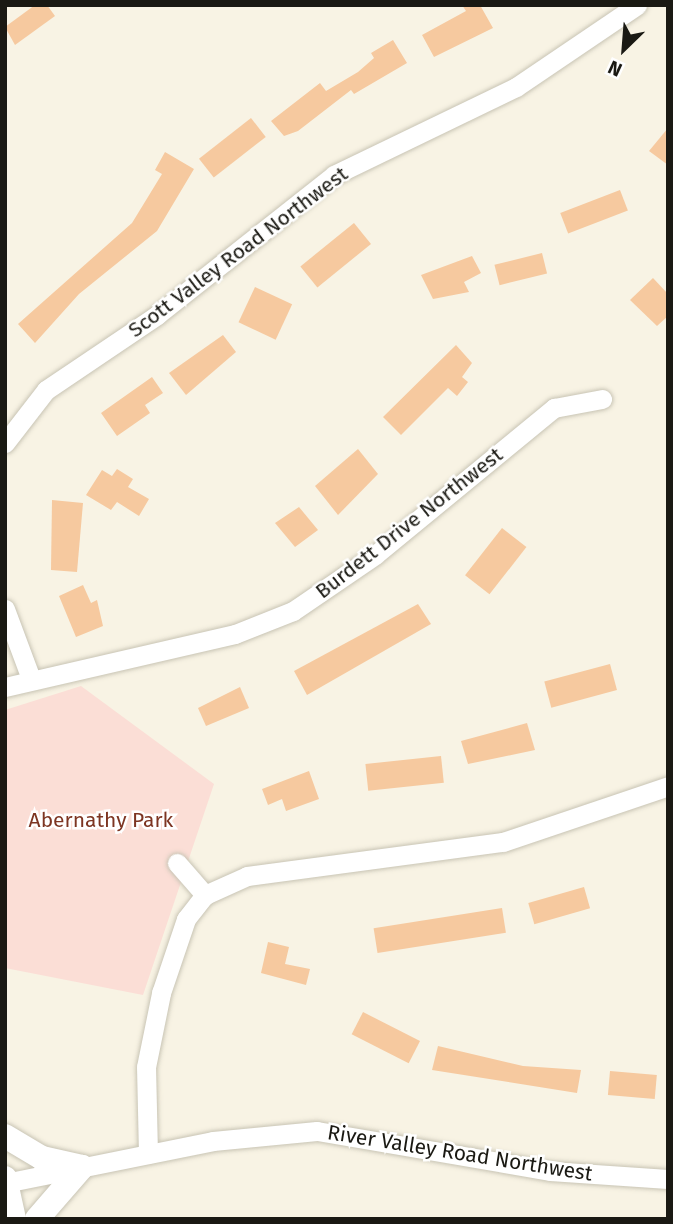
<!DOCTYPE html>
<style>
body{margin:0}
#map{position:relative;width:673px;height:1224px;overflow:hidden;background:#f8f3e4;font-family:"Fira Sans",sans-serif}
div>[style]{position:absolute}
.green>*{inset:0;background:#fbded6}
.building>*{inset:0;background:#f6c99f;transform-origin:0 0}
.roads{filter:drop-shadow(0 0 2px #c8c4b4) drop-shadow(0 0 2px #c8c4b4)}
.minor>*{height:19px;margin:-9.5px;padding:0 9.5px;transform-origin:9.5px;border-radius:9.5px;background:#fff}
.major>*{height:24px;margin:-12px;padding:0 12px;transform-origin:12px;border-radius:12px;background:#fff}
span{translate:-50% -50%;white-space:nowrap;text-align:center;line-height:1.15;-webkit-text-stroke:5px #fff;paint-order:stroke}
.street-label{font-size:21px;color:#1a1913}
.park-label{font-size:21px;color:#7d3522}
.frame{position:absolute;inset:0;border:7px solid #1a1913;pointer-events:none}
.north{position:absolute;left:589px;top:14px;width:70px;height:70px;-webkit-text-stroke:5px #fff;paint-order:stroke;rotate:205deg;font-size:19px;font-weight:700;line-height:28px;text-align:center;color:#1a1913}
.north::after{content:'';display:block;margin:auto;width:24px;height:32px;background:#1a1913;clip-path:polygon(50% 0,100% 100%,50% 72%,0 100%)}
</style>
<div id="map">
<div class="green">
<i style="clip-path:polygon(81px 686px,214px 784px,143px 995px,5px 968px,5px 710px)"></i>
</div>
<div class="building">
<i style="clip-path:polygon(35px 5px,47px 5px,55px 16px,15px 45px,5px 27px)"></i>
<i style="clip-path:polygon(462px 5px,480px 5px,493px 28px,434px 57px,422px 35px,466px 11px)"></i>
<i style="clip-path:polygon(393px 40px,407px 63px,354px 94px,351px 90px,298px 131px,284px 136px,271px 121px,320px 83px,326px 91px,358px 72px,374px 58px,371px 53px)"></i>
<i style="left:251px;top:118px;width:24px;height:66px;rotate:52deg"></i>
<i style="clip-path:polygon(668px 128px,668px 165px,649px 151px)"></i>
<i style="clip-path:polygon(165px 152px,194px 169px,157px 231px,79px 294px,35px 343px,18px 324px,132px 223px,162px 174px,155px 170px)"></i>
<i style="left:620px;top:190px;width:22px;height:64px;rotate:69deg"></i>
<i style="left:354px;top:223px;width:27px;height:69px;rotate:51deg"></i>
<i style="left:542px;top:253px;width:21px;height:49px;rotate:76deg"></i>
<i style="clip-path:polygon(472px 256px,481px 273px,464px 282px,469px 292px,433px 299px,421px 275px)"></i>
<i style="clip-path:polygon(653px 278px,668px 294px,668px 316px,657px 326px,630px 300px)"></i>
<i style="left:255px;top:287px;width:41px;height:39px;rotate:25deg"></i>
<i style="clip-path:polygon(223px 335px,236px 352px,186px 395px,169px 373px)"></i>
<i style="clip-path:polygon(456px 345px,472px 363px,462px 377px,468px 382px,457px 396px,448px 388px,401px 435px,383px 417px)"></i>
<i style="clip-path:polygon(152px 377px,163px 393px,145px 405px,150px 413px,117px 436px,101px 413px)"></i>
<i style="clip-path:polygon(358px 449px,378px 474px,338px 515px,315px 486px)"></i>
<i style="clip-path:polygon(117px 469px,133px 479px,128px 487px,149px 499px,139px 516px,117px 502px,111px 510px,86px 495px,102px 470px,112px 476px)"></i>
<i style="clip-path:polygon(52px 500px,83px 503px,77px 572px,51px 570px)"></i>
<i style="clip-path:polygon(299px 507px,318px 530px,295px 547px,275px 523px)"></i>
<i style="left:502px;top:528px;width:31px;height:60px;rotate:38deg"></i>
<i style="clip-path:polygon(83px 585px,91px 603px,97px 600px,103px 626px,76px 637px,59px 596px)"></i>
<i style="clip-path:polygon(418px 604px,431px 624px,307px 695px,294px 671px)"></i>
<i style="left:610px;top:664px;width:27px;height:68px;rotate:75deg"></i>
<i style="clip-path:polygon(240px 687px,249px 708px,206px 726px,198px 708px)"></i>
<i style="clip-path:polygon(527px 723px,535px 750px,468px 764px,461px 741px)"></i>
<i style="left:441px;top:756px;width:27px;height:76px;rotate:84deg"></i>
<i style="clip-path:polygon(309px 771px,319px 799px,286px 811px,282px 799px,268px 805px,262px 789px)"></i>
<i style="left:584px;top:887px;width:22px;height:58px;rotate:74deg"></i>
<i style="left:502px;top:908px;width:25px;height:130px;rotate:81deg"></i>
<i style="clip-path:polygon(268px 942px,289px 947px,285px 964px,310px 969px,306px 985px,261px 973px)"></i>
<i style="left:363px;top:1012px;width:64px;height:25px;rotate:27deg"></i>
<i style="clip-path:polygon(438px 1046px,523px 1066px,581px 1070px,577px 1093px,432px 1070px)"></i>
<i style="left:610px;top:1071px;width:47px;height:24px;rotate:5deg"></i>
</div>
<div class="roads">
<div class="minor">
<i style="left:5px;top:443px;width:67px;rotate:-52.3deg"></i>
<i style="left:46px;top:390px;width:134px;rotate:-34deg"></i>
<i style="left:157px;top:315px;width:226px;rotate:-38.3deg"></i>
<i style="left:334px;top:175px;width:202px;rotate:-25.8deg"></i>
<i style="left:516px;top:87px;width:146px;rotate:-34.1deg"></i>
<i style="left:5px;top:609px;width:75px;rotate:69.6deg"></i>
<i style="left:5px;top:687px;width:236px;rotate:-13deg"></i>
<i style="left:235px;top:634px;width:62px;rotate:-21.6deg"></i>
<i style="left:293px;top:611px;width:99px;rotate:-34.3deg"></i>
<i style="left:375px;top:555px;width:232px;rotate:-39.4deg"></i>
<i style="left:554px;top:408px;width:49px;rotate:-10.6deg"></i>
<i style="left:177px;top:863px;width:43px;rotate:48.8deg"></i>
<i style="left:148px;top:1154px;width:87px;rotate:-91.3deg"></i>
<i style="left:146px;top:1067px;width:76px;rotate:-78.5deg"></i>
<i style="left:161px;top:993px;width:78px;rotate:-71.3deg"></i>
<i style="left:186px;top:919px;width:31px;rotate:-52deg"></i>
<i style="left:205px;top:895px;width:46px;rotate:-24.3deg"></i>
<i style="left:247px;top:876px;width:258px;rotate:-7.6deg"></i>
<i style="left:503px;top:842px;width:174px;rotate:-18.7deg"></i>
<i style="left:5px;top:1183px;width:212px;rotate:-11.4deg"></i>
<i style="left:213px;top:1141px;width:104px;rotate:-5.5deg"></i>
<i style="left:317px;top:1131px;width:236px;rotate:9.7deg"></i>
<i style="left:550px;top:1171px;width:118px;rotate:3.9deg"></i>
</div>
<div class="major">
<i style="left:5px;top:1136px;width:43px;rotate:30.7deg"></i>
<i style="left:42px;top:1158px;width:41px;rotate:12.7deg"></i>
<i style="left:5px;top:1178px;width:42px;rotate:77.6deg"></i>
<i style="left:37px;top:1219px;width:69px;rotate:-49.1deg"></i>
</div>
</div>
<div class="street-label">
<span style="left:238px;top:252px;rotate:-37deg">Scott Valley Road Northwest</span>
<span style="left:409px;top:523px;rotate:-38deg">Burdett Drive Northwest</span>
<span style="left:460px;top:1153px;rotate:9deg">River Valley Road Northwest</span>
</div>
<div class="park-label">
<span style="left:101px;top:820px">Abernathy Park</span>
</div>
<div class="frame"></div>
<div class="north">N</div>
</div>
